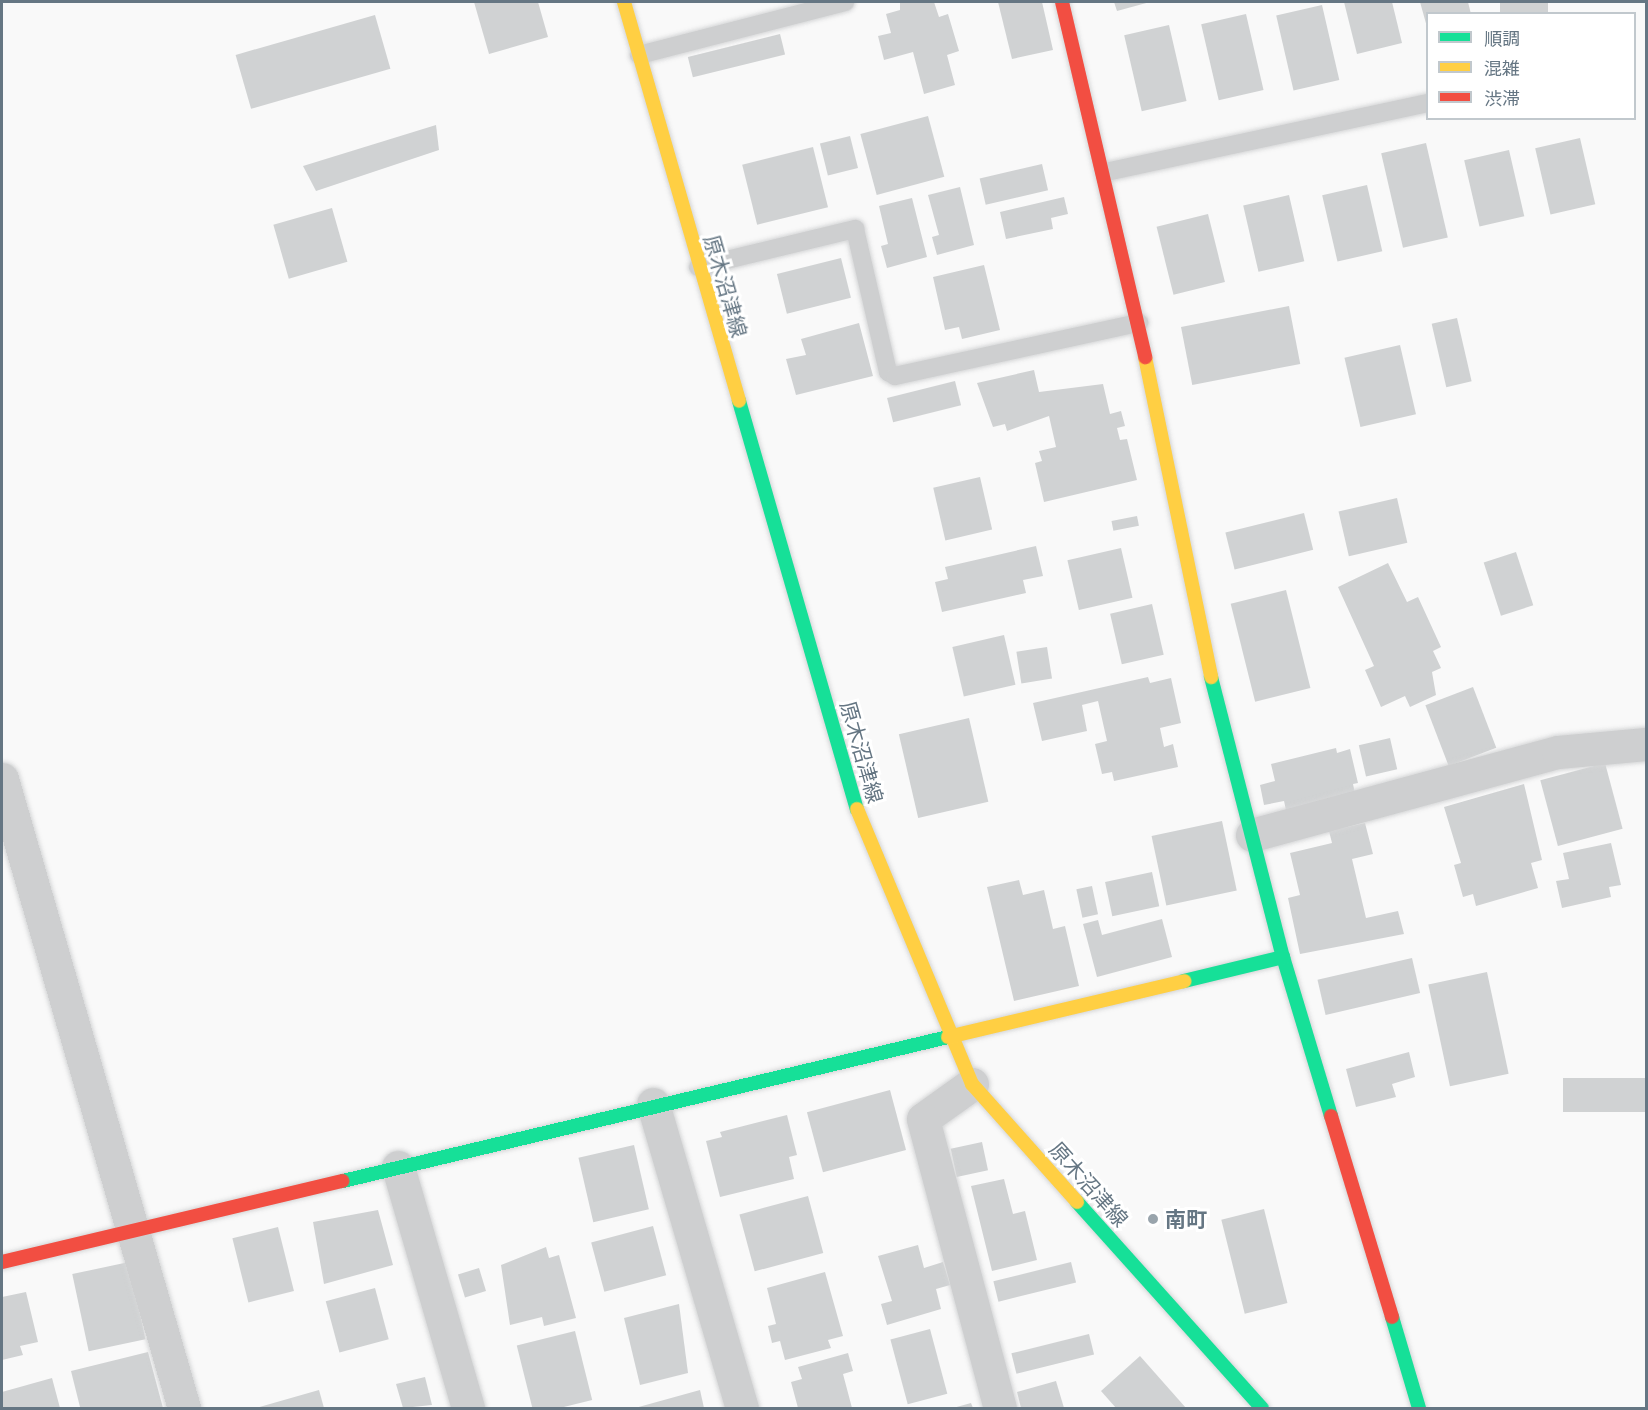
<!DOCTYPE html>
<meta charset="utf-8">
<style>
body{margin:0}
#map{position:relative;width:1648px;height:1410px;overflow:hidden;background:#f9f9f9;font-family:"IBM Plex Sans","Noto Sans JP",sans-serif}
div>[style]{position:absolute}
.building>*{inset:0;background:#d0d2d3;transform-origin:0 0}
.roads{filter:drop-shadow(0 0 2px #d5d6d7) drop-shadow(0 0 2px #d5d6d7)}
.lane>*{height:18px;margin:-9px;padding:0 9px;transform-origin:9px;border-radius:9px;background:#cecfd0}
.street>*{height:33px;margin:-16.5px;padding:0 16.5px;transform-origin:16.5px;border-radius:16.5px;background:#cecfd0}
.fast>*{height:14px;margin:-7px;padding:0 7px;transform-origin:7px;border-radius:7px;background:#16e098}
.slow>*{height:14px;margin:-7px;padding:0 7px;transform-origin:7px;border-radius:7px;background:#ffcf43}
.jam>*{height:14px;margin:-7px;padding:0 7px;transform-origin:7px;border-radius:7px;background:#f24e42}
.dots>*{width:16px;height:16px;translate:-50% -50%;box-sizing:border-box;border:3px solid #fff;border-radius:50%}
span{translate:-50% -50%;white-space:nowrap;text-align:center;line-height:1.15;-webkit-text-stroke:6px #fff;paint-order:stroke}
.street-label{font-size:21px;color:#657683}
.poi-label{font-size:21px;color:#657683;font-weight:700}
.left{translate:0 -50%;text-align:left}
.frame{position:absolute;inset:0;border:3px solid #657683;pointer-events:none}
.legend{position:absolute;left:1426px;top:12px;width:210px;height:108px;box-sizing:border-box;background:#fff;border:2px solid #c1c8cd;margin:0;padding:8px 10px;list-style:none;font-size:18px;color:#657683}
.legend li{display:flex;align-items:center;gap:12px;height:30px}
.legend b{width:30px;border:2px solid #c1c8cd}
</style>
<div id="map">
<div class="building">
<i style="clip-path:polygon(474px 2px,538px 2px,548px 37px,489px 54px)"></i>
<i style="clip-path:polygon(900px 2px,934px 2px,939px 17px,948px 14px,959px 51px,947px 55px,955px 85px,924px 94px,913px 52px,884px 60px,878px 36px,891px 33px,886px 14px,900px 10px)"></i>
<i style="clip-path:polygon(998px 2px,1042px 2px,1053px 50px,1012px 59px)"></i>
<i style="clip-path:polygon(1114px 2px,1150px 2px,1117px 11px)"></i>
<i style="clip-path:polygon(1344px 2px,1392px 2px,1402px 43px,1357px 54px)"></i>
<i style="clip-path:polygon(1420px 2px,1468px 2px,1471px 14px,1428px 14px,1427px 27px)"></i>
<i style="left:1500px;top:2px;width:48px;height:12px"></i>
<i style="left:1322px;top:5px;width:77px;height:47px;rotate:77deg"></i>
<i style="left:1246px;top:14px;width:78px;height:46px;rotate:77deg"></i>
<i style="left:375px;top:15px;width:56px;height:145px;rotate:74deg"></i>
<i style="left:1169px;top:25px;width:78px;height:46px;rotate:77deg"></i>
<i style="left:780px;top:34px;width:21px;height:95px;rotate:76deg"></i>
<i style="left:928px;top:116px;width:63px;height:70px;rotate:75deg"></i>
<i style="clip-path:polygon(436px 125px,439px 150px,316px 191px,303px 166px)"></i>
<i style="left:850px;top:136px;width:33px;height:31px;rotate:76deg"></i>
<i style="left:1580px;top:138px;width:68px;height:46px;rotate:77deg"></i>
<i style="left:1426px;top:143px;width:97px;height:46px;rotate:77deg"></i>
<i style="left:813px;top:147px;width:62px;height:73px;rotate:76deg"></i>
<i style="left:1509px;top:150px;width:68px;height:46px;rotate:77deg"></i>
<i style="left:1042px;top:164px;width:27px;height:64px;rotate:77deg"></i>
<i style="left:1367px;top:185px;width:68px;height:46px;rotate:77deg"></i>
<i style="clip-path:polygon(960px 187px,974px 245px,937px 255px,932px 237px,939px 235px,928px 195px)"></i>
<i style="left:1289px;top:195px;width:68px;height:47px;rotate:77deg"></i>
<i style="clip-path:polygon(1064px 197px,1068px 214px,1051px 218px,1053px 229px,1006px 239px,1000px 212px)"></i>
<i style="clip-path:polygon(912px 198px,927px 257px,887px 268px,881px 246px,888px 244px,879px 206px)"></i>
<i style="left:332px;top:208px;width:56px;height:61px;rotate:74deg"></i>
<i style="left:1208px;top:214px;width:70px;height:53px;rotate:76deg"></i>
<i style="left:841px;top:258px;width:41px;height:66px;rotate:76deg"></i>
<i style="clip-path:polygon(984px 265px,1000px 330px,962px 339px,959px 327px,945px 330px,933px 277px)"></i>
<i style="left:1289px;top:306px;width:59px;height:110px;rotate:79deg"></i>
<i style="left:1457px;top:318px;width:65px;height:26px;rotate:77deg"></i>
<i style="clip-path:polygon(859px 323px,873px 376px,796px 395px,786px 359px,806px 355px,801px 339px)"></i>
<i style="left:1400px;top:345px;width:71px;height:57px;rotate:77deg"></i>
<i style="clip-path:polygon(1034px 370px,1039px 392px,1103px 384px,1110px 414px,1121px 411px,1125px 426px,1117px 428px,1120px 440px,1127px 439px,1137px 480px,1044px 502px,1035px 463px,1042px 461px,1039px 451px,1056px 447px,1049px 416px,1007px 431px,1005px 424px,993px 427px,977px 383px)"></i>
<i style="left:955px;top:381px;width:25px;height:70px;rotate:76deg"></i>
<i style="left:980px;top:477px;width:54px;height:48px;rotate:77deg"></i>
<i style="left:1397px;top:498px;width:46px;height:60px;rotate:77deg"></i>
<i style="left:1304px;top:513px;width:38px;height:81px;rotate:76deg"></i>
<i style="left:1137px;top:516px;width:10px;height:26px;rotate:79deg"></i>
<i style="clip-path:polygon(1036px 546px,1043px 576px,1023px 580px,1026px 593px,942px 612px,935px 582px,948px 579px,945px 567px)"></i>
<i style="left:1121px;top:548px;width:51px;height:55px;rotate:77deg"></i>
<i style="left:1516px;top:552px;width:56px;height:34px;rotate:72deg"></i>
<i style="clip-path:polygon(1388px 563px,1407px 602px,1418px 597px,1441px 647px,1433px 651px,1441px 668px,1432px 672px,1436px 695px,1410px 707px,1405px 696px,1381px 707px,1365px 670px,1374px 666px,1338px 587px)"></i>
<i style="left:1286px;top:590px;width:101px;height:57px;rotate:76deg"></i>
<i style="left:1152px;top:604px;width:52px;height:43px;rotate:77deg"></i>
<i style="left:1004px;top:635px;width:51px;height:53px;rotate:77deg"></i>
<i style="left:1047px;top:647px;width:32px;height:31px;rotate:81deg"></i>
<i style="clip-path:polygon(1148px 677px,1150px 683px,1171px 678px,1181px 723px,1160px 728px,1164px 747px,1173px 744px,1178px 767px,1114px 781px,1112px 772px,1102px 774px,1095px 744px,1107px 741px,1098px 701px,1082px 705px,1087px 731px,1042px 741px,1033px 703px)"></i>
<i style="left:1473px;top:687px;width:65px;height:51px;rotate:69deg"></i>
<i style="left:969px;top:718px;width:86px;height:72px;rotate:77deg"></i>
<i style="left:1390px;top:738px;width:32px;height:32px;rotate:77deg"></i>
<i style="clip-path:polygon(1336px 748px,1337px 753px,1350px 749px,1358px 783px,1353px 784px,1355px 794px,1286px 810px,1284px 801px,1264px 805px,1260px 785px,1275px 781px,1271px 764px)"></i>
<i style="left:1605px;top:763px;width:68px;height:67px;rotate:75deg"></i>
<i style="clip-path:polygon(1524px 784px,1542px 860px,1531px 863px,1538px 888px,1476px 906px,1473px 894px,1463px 897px,1454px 865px,1461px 863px,1444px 807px)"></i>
<i style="left:1222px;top:821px;width:71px;height:72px;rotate:78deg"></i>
<i style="clip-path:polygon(1365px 823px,1373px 854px,1352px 859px,1366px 918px,1398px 911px,1404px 934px,1300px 954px,1288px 898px,1300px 895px,1290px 853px,1332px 843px,1329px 831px)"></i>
<i style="clip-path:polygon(1611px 843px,1621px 885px,1609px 887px,1611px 897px,1562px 908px,1556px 881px,1569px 879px,1563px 853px)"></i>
<i style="left:1152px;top:872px;width:35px;height:48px;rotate:78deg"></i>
<i style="clip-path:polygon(1019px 880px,1023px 895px,1044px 890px,1053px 929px,1065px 926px,1079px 986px,1014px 1001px,987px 887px)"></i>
<i style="left:1092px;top:886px;width:29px;height:16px;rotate:78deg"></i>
<i style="clip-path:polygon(1162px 919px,1172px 957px,1097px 977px,1083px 924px,1098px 920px,1102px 935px)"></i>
<i style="left:1412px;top:958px;width:36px;height:97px;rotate:77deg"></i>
<i style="left:1487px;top:972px;width:104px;height:60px;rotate:78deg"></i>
<i style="clip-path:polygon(1409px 1052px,1415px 1077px,1392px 1084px,1396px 1097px,1356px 1107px,1346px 1069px)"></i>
<i style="left:1646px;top:1078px;width:34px;height:83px;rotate:90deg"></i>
<i style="left:890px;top:1090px;width:62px;height:86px;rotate:75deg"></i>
<i style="clip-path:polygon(787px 1115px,797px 1155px,789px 1157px,794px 1179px,720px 1197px,706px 1141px,722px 1137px,720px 1132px)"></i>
<i style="left:982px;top:1142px;width:29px;height:32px;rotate:78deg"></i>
<i style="left:634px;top:1145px;width:66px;height:57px;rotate:77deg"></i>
<i style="clip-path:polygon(1004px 1179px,1013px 1214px,1025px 1211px,1037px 1260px,992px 1271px,971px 1186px)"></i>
<i style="left:808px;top:1196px;width:59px;height:71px;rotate:75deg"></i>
<i style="left:1264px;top:1209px;width:97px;height:44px;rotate:76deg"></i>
<i style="clip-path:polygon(378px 1210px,393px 1265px,324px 1284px,313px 1222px)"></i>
<i style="left:653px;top:1226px;width:51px;height:64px;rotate:75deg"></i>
<i style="left:278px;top:1227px;width:66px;height:47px;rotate:76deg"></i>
<i style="clip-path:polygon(918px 1245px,924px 1268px,943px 1262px,950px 1285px,936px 1289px,941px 1309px,887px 1325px,881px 1304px,892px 1301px,878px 1256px)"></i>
<i style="clip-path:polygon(546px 1247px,549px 1258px,559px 1255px,576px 1318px,544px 1326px,542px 1317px,510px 1325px,501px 1265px)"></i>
<i style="left:129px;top:1262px;width:79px;height:58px;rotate:78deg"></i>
<i style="left:1071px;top:1262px;width:21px;height:80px;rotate:76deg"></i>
<i style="left:479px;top:1268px;width:24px;height:22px;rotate:73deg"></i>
<i style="clip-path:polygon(825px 1272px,843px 1336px,828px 1340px,831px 1348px,785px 1360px,780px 1341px,772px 1343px,768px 1326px,776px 1324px,767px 1288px)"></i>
<i style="left:375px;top:1288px;width:53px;height:51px;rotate:75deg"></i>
<i style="clip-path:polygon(26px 1292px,38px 1342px,20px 1346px,23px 1355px,2px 1360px,2px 1297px)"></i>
<i style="clip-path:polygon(679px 1304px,688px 1373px,640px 1385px,624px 1318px)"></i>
<i style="left:930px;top:1329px;width:67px;height:41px;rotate:75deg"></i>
<i style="left:575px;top:1331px;width:71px;height:60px;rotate:76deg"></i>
<i style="left:1089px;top:1334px;width:21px;height:80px;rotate:76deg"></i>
<i style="clip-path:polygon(148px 1352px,163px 1408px,80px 1407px,71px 1371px)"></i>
<i style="clip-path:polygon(848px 1353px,853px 1371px,843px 1374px,852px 1408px,798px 1408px,791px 1382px,802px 1379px,798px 1367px)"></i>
<i style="clip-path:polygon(1140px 1356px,1186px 1408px,1116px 1408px,1101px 1391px)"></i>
<i style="clip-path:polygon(425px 1377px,432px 1405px,403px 1408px,396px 1384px)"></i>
<i style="clip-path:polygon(52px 1378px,60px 1408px,2px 1408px,2px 1392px)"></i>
<i style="clip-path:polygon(1056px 1381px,1064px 1408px,1021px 1408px,1017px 1392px)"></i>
<i style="clip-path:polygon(319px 1390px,324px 1408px,256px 1408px)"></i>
<i style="clip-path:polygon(700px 1390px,704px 1408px,635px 1408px)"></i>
<i style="clip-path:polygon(971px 1403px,973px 1408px,953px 1408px)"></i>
</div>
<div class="roads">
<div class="lane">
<i style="left:639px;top:55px;width:213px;rotate:-14.4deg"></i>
<i style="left:1106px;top:172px;width:329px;rotate:-12.1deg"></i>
<i style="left:698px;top:267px;width:162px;rotate:-13.6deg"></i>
<i style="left:855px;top:229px;width:147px;rotate:77deg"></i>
<i style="left:888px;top:372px;width:8px;rotate:30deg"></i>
<i style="left:895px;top:376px;width:250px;rotate:-12.3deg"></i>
</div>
<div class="street">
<i style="left:2px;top:779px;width:655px;rotate:73.86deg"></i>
<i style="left:1252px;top:835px;width:317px;rotate:-15.2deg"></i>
<i style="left:1558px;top:752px;width:88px;rotate:-5.2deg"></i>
<i style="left:972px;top:1084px;width:60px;rotate:144.5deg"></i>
<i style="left:923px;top:1119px;width:299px;rotate:75.1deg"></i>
<i style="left:653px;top:1104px;width:317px;rotate:73.7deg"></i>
<i style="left:398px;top:1167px;width:251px;rotate:73.8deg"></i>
</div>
<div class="fast">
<i style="left:739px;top:401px;width:425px;rotate:73.9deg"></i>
<i style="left:1211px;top:677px;width:289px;rotate:75.6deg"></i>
<i style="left:1283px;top:957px;width:166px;rotate:73.2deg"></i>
<i style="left:1184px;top:981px;width:102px;rotate:-13.6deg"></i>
<i style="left:343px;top:1181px;width:622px;rotate:-13.39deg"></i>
<i style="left:1077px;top:1202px;width:277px;rotate:48.1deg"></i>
<i style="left:1392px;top:1317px;width:95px;rotate:73.5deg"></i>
</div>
<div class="slow">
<i style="left:624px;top:2px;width:415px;rotate:73.9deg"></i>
<i style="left:1145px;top:357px;width:327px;rotate:78.3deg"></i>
<i style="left:857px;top:809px;width:298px;rotate:67.3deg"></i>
<i style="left:972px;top:1084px;width:158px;rotate:48.3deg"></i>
<i style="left:948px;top:1037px;width:243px;rotate:-13.3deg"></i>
</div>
<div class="jam">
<i style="left:1062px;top:2px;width:365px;rotate:76.8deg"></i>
<i style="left:1331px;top:1116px;width:210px;rotate:73.1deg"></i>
<i style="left:2px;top:1262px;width:350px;rotate:-13.4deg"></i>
</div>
</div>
<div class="dots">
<i style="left:1153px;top:1219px;background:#99a4ac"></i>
</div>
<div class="street-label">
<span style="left:726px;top:286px;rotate:74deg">原木沼津線</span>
<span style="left:862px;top:752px;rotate:74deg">原木沼津線</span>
<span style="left:1089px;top:1184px;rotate:48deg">原木沼津線</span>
</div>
<div class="poi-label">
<span class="left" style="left:1165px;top:1219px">南町</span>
</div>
<div class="frame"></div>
<ul class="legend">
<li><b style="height:8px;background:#16e098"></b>順調</li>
<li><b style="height:8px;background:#ffcf43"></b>混雑</li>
<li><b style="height:8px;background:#f24e42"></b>渋滞</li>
</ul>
</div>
